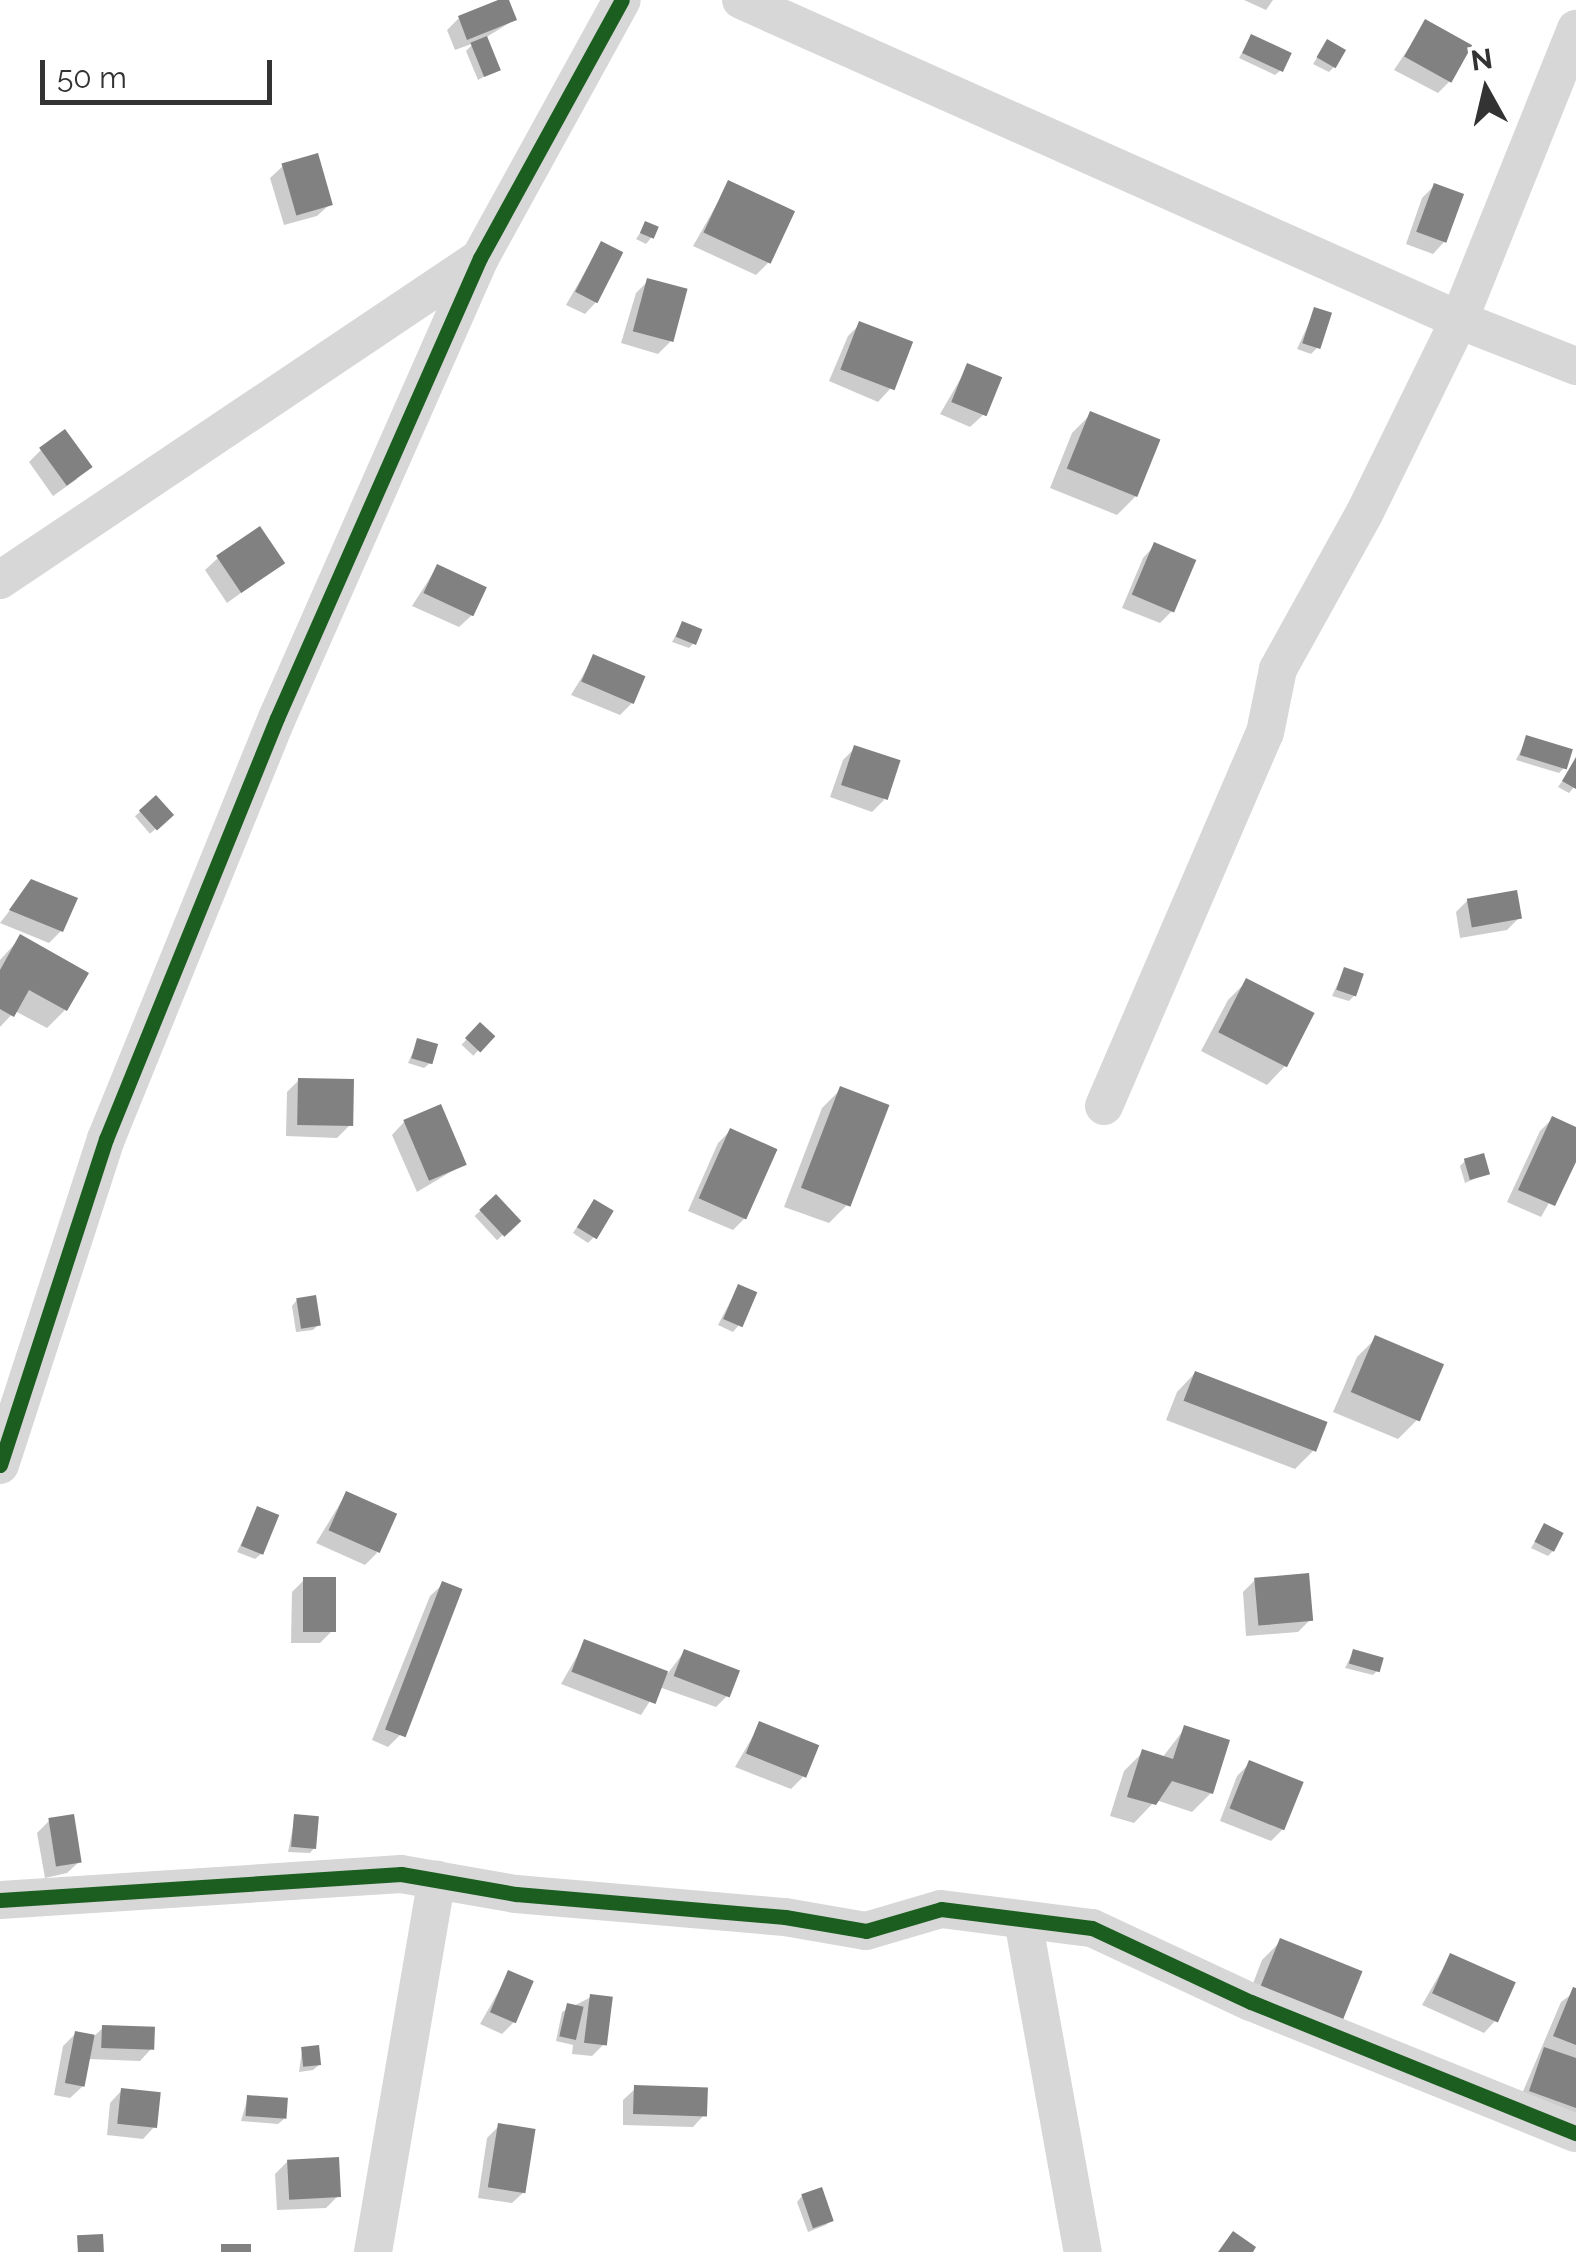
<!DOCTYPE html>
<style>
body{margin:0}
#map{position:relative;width:1576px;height:2252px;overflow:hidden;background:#fff;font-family:Raleway,sans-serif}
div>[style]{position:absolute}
.shadow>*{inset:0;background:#0003;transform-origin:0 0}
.building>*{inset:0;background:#818181;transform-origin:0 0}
.street>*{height:38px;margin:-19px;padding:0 19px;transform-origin:19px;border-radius:19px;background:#d7d7d7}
.cycleway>*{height:15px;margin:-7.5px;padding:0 7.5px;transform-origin:7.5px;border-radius:7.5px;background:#1b5e20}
span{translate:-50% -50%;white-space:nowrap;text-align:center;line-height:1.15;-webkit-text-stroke:10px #fff;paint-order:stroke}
.north{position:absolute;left:1436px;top:40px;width:100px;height:100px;-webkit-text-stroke:8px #fff;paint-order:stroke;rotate:352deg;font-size:28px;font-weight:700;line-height:40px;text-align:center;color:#333}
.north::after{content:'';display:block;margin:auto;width:35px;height:45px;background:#333;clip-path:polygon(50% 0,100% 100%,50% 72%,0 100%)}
.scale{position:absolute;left:40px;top:60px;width:232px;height:45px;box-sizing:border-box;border:5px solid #333;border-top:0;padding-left:12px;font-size:30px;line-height:35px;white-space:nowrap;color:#333;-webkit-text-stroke:8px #fff;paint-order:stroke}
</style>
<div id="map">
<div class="shadow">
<i style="clip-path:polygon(507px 0,514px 20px,485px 38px,498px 69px,478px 80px,466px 51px,474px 43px,455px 50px,447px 30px,459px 18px)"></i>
<i style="clip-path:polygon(1244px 0,1273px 0,1266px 10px)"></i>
<i style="clip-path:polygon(1426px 22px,1450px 81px,1438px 93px,1394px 70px)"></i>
<i style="clip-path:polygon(1251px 37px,1281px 70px,1275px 75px,1239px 58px)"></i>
<i style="clip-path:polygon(1327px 42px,1334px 67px,1329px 72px,1313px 64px)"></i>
<i style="clip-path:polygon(283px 166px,330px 204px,317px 216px,284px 225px,270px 178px)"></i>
<i style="clip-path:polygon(729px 183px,768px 263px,756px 275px,693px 246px)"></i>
<i style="clip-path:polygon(1434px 186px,1445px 241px,1433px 254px,1406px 244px,1422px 198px)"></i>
<i style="clip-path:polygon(646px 224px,651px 238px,646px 244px,636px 239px)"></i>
<i style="clip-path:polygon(601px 244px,597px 301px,585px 314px,566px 305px)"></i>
<i style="clip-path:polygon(648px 281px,670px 342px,658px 354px,621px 343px,636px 293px)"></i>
<i style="clip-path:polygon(1315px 310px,1317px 348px,1311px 354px,1297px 349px)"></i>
<i style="clip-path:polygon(860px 324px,890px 389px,878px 402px,829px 381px,848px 336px)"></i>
<i style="clip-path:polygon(968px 366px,983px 415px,970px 427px,940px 414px)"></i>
<i style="clip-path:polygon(1091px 414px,1136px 496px,1117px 515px,1050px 488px,1072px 433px)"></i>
<i style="clip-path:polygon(41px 450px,77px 479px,53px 496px,29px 462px)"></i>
<i style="clip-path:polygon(1155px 545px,1172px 611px,1160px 623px,1122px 608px,1143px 558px)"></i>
<i style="clip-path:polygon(218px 558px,282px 563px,227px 603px,205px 570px)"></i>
<i style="clip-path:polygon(437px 567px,472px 615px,459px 627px,412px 606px)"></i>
<i style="clip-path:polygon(682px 624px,694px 643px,689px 648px,672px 642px)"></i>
<i style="clip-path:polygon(594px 657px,632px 703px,620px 715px,571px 695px)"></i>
<i style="clip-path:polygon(1527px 738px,1564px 768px,1559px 773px,1516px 760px)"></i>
<i style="clip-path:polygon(855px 748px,884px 800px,872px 812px,830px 797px,843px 760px)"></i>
<i style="clip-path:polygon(1574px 764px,1576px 785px,1569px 793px,1558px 787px)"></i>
<i style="left:156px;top:798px;width:23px;height:28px;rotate:49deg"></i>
<i style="clip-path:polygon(32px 882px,61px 931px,49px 943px,0 923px)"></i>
<i style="clip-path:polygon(1468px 900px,1519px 918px,1507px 930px,1460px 938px,1456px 912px)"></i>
<i style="clip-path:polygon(21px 937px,65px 1010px,47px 1028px,15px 1011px,0 1027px,0 960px)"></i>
<i style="clip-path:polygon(1344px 970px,1354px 996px,1349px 1001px,1332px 996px)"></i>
<i style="clip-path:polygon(1247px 981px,1285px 1066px,1267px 1085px,1201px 1051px,1228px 1000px)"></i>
<i style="left:480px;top:1025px;width:16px;height:27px;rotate:43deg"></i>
<i style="clip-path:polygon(418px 1041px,430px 1063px,424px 1068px,408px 1063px)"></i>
<i style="clip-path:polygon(299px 1080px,350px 1125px,337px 1138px,286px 1136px,287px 1092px)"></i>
<i style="clip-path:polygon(841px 1089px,848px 1204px,829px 1223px,784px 1207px,822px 1108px)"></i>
<i style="clip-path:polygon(1552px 1119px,1576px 1129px,1576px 1156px,1541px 1217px,1507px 1202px,1540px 1131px)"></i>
<i style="clip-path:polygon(404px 1122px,464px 1164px,417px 1192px,392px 1135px)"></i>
<i style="clip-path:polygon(730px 1131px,745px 1218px,733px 1230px,688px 1211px,718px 1143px)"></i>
<i style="clip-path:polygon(1466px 1160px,1487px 1173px,1465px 1183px,1460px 1166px)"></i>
<i style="left:495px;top:1197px;width:33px;height:28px;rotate:47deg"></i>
<i style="clip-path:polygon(589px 1208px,594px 1237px,588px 1243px,573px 1233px)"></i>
<i style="clip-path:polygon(738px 1287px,738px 1326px,733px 1332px,718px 1325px)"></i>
<i style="clip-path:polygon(297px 1300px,318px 1325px,313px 1330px,296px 1332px,292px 1306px)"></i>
<i style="clip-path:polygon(1376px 1338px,1417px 1420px,1398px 1439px,1333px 1412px,1357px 1357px)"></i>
<i style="clip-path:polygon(1195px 1373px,1314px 1450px,1295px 1469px,1166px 1420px,1177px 1392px)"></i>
<i style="clip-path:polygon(346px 1494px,377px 1553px,365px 1565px,316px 1543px)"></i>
<i style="clip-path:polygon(258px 1509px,261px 1554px,255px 1559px,237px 1552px)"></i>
<i style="clip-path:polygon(1544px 1526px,1554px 1550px,1548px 1556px,1531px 1548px)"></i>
<i style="clip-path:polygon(304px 1580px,332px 1631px,320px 1643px,291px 1643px,292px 1592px)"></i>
<i style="clip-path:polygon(1255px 1580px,1310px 1620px,1298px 1632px,1246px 1636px,1243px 1592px)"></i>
<i style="clip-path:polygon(443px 1584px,400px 1735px,388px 1747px,372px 1740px,430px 1596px)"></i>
<i style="clip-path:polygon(585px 1642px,668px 1673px,684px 1652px,728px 1695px,716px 1707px,659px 1687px,641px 1715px,561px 1684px)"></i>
<i style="clip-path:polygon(1353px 1652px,1378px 1670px,1373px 1675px,1345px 1668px)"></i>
<i style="clip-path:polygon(760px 1724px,803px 1777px,791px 1789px,735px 1767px)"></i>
<i style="clip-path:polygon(1185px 1728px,1211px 1793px,1192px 1812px,1156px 1800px,1134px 1823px,1110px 1816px,1124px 1771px,1143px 1752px,1162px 1758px)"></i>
<i style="clip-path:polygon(1250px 1763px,1284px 1828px,1271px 1841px,1220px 1821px,1237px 1776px)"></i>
<i style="clip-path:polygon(295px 1817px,315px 1847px,310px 1853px,288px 1852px)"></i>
<i style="clip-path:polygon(49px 1821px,80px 1861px,67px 1873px,45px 1878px,37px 1833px)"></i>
<i style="clip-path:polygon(1281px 1941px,1339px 2023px,1242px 2012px,1262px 1960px)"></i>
<i style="clip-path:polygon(1450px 1956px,1496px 2020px,1484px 2033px,1422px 2005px)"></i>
<i style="clip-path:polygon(509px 1973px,514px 2022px,502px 2034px,480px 2024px)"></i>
<i style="clip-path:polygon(1576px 1991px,1576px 2124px,1518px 2103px,1561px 2002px)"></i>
<i style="clip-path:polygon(591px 1997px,604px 2044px,592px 2056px,572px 2054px,573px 2045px,556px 2041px,562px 2012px)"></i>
<i style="clip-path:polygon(103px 2028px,152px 2048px,140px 2061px,88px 2059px,83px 2086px,70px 2098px,54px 2095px,63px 2046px,75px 2034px,93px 2037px)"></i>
<i style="clip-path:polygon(302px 2050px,319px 2065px,313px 2070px,299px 2072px)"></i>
<i style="clip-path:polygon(636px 2088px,705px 2114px,693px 2127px,623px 2125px,623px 2100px)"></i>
<i style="clip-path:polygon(122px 2090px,155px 2126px,143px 2139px,107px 2135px,110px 2103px)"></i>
<i style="clip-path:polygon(248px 2097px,284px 2119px,278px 2124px,241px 2121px)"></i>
<i style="clip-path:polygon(499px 2126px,525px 2191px,512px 2203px,478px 2198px,487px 2138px)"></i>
<i style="clip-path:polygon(288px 2161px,338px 2196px,326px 2208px,277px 2210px,275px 2174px)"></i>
<i style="clip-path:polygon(802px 2196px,831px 2220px,826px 2225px,808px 2232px,797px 2202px)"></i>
</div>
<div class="building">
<i style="clip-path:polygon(498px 0,509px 0,517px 20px,467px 40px,458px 16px)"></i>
<i style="left:1425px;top:19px;width:54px;height:43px;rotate:29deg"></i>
<i style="left:1251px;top:34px;width:45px;height:21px;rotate:25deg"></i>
<i style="left:487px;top:36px;width:37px;height:18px;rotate:68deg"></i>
<i style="left:1327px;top:39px;width:22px;height:21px;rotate:30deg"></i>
<i style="left:318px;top:153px;width:54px;height:38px;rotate:74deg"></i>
<i style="left:728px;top:180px;width:74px;height:58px;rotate:25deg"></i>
<i style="left:1434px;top:183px;width:32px;height:52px;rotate:20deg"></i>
<i style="left:645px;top:221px;width:15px;height:13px;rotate:23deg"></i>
<i style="left:601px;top:241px;width:25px;height:57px;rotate:27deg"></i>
<i style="left:647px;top:278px;width:42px;height:55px;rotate:15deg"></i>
<i style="left:1314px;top:307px;width:19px;height:38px;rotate:18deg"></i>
<i style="left:859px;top:321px;width:58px;height:52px;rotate:21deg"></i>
<i style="left:967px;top:363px;width:38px;height:42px;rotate:22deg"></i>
<i style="left:1090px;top:411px;width:76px;height:62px;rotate:22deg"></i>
<i style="left:65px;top:429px;width:47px;height:32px;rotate:54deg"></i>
<i style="left:260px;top:526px;width:45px;height:53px;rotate:56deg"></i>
<i style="left:1154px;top:542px;width:46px;height:57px;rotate:23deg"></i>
<i style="left:437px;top:564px;width:55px;height:32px;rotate:25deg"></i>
<i style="left:682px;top:621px;width:22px;height:17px;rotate:22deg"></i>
<i style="left:593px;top:654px;width:57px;height:30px;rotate:23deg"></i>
<i style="left:1526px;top:735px;width:49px;height:21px;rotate:17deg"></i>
<i style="left:854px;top:745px;width:49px;height:42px;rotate:18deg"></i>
<i style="clip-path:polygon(1576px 757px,1576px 789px,1562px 781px)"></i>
<i style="left:156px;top:795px;width:27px;height:23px;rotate:48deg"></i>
<i style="clip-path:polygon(31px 879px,78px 898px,63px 932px,9px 910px)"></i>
<i style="left:1517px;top:890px;width:29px;height:51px;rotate:80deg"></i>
<i style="clip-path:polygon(20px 934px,89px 973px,67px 1011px,29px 990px,14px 1017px,0 1009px,0 970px)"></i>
<i style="left:1344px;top:967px;width:21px;height:24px;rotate:19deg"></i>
<i style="left:1246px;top:978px;width:77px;height:61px;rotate:27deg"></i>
<i style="left:480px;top:1022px;width:21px;height:22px;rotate:43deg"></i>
<i style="left:417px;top:1038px;width:22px;height:21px;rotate:16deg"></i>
<i style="left:298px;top:1078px;width:56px;height:47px;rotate:1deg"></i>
<i style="left:840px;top:1086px;width:53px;height:109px;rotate:21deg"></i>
<i style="left:441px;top:1104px;width:66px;height:41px;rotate:67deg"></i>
<i style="clip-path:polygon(1552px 1116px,1576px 1127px,1576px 1162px,1555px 1206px,1518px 1190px)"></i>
<i style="left:730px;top:1128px;width:52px;height:77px;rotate:24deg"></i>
<i style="left:1484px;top:1153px;width:22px;height:21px;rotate:74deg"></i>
<i style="left:496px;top:1194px;width:37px;height:23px;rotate:47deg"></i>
<i style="left:594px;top:1199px;width:23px;height:33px;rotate:31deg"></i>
<i style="left:738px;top:1284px;width:21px;height:38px;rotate:23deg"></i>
<i style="left:316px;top:1295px;width:31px;height:20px;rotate:81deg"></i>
<i style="left:1375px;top:1335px;width:75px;height:62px;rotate:23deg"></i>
<i style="left:1195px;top:1371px;width:142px;height:32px;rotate:21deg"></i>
<i style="left:346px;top:1491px;width:56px;height:43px;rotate:24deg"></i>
<i style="left:257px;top:1506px;width:24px;height:43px;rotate:22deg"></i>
<i style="left:1544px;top:1523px;width:22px;height:21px;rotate:27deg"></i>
<i style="left:1309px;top:1573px;width:48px;height:55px;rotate:85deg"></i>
<i style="left:303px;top:1577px;width:33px;height:55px"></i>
<i style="left:442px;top:1581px;width:22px;height:159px;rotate:21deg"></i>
<i style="left:584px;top:1639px;width:90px;height:35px;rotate:21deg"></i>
<i style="left:684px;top:1649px;width:60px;height:29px;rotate:21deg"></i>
<i style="left:1353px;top:1649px;width:32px;height:15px;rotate:16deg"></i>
<i style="left:759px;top:1721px;width:65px;height:35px;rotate:22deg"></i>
<i style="clip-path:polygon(1184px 1725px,1230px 1740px,1213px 1794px,1172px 1781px,1156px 1805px,1127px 1797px,1142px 1749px,1173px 1759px)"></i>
<i style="left:1249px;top:1760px;width:59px;height:52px;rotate:22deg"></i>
<i style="left:74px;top:1814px;width:49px;height:26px;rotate:81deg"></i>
<i style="left:294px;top:1814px;width:25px;height:33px;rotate:5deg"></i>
<i style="left:1280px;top:1938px;width:89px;height:59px;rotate:22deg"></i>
<i style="left:1450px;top:1953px;width:72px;height:44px;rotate:24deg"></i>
<i style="left:508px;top:1970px;width:28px;height:46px;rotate:23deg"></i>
<i style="clip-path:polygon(1573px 1987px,1576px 1988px,1576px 2045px,1553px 2036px)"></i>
<i style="left:590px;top:1994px;width:23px;height:49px;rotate:7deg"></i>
<i style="left:567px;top:2003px;width:17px;height:34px;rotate:13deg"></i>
<i style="left:102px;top:2025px;width:53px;height:23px;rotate:2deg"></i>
<i style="left:75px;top:2031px;width:20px;height:53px;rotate:11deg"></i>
<i style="left:319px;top:2045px;width:20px;height:18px;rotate:84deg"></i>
<i style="clip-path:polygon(1544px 2047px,1576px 2058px,1576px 2108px,1529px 2091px)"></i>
<i style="left:634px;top:2085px;width:74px;height:29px;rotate:2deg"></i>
<i style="left:121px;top:2088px;width:40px;height:36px;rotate:6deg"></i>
<i style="left:247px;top:2095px;width:41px;height:21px;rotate:4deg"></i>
<i style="left:498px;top:2123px;width:38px;height:65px;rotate:9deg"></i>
<i style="left:339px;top:2157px;width:40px;height:52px;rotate:87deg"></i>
<i style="left:822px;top:2187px;width:36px;height:22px;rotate:71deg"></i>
<i style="clip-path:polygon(1233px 2231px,1256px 2247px,1253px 2252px,1218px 2252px)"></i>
<i style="left:103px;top:2234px;width:18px;height:26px;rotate:87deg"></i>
<i style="left:251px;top:2244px;width:8px;height:30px;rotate:90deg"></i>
</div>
<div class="street">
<i style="left:741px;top:0;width:786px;rotate:24.02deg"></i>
<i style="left:1459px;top:320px;width:126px;rotate:21.5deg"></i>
<i style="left:0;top:580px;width:578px;rotate:-33.86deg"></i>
<i style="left:1104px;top:1106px;width:406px;rotate:-66.7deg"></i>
<i style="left:1265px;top:733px;width:65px;rotate:-78.5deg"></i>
<i style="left:1278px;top:669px;width:177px;rotate:-61deg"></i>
<i style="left:1364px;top:514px;width:216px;rotate:-63.9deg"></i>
<i style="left:1459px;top:320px;width:314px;rotate:-68.1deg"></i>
<i style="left:0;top:1465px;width:343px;rotate:-72deg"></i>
<i style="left:106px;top:1139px;width:454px;rotate:-67.9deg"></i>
<i style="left:277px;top:718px;width:503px;rotate:-66.19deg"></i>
<i style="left:480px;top:258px;width:294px;rotate:-61.2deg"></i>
<i style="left:0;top:1900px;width:402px;rotate:-3.7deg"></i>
<i style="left:401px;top:1874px;width:117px;rotate:9.9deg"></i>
<i style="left:516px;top:1894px;width:270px;rotate:4.9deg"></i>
<i style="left:785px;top:1917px;width:82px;rotate:9.8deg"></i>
<i style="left:866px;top:1931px;width:78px;rotate:-16.3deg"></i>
<i style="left:941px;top:1909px;width:152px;rotate:7.2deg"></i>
<i style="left:1092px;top:1928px;width:175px;rotate:25deg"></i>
<i style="left:1251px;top:2002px;width:350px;rotate:22deg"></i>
<i style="left:1023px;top:1920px;width:337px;rotate:79.8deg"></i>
<i style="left:373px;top:2252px;width:378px;rotate:-80.3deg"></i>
</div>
<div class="cycleway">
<i style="left:0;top:1465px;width:343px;rotate:-72deg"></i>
<i style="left:106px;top:1139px;width:454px;rotate:-67.9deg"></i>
<i style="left:277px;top:718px;width:503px;rotate:-66.19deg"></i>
<i style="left:480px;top:258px;width:294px;rotate:-61.2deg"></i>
<i style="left:0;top:1900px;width:402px;rotate:-3.7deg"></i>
<i style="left:401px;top:1874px;width:117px;rotate:9.9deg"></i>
<i style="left:516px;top:1894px;width:270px;rotate:4.9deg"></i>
<i style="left:785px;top:1917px;width:82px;rotate:9.8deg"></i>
<i style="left:866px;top:1931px;width:78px;rotate:-16.3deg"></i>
<i style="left:941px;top:1909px;width:152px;rotate:7.2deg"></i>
<i style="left:1092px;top:1928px;width:175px;rotate:25deg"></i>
<i style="left:1251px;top:2002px;width:350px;rotate:22deg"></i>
</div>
<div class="north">N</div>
<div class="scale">50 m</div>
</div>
